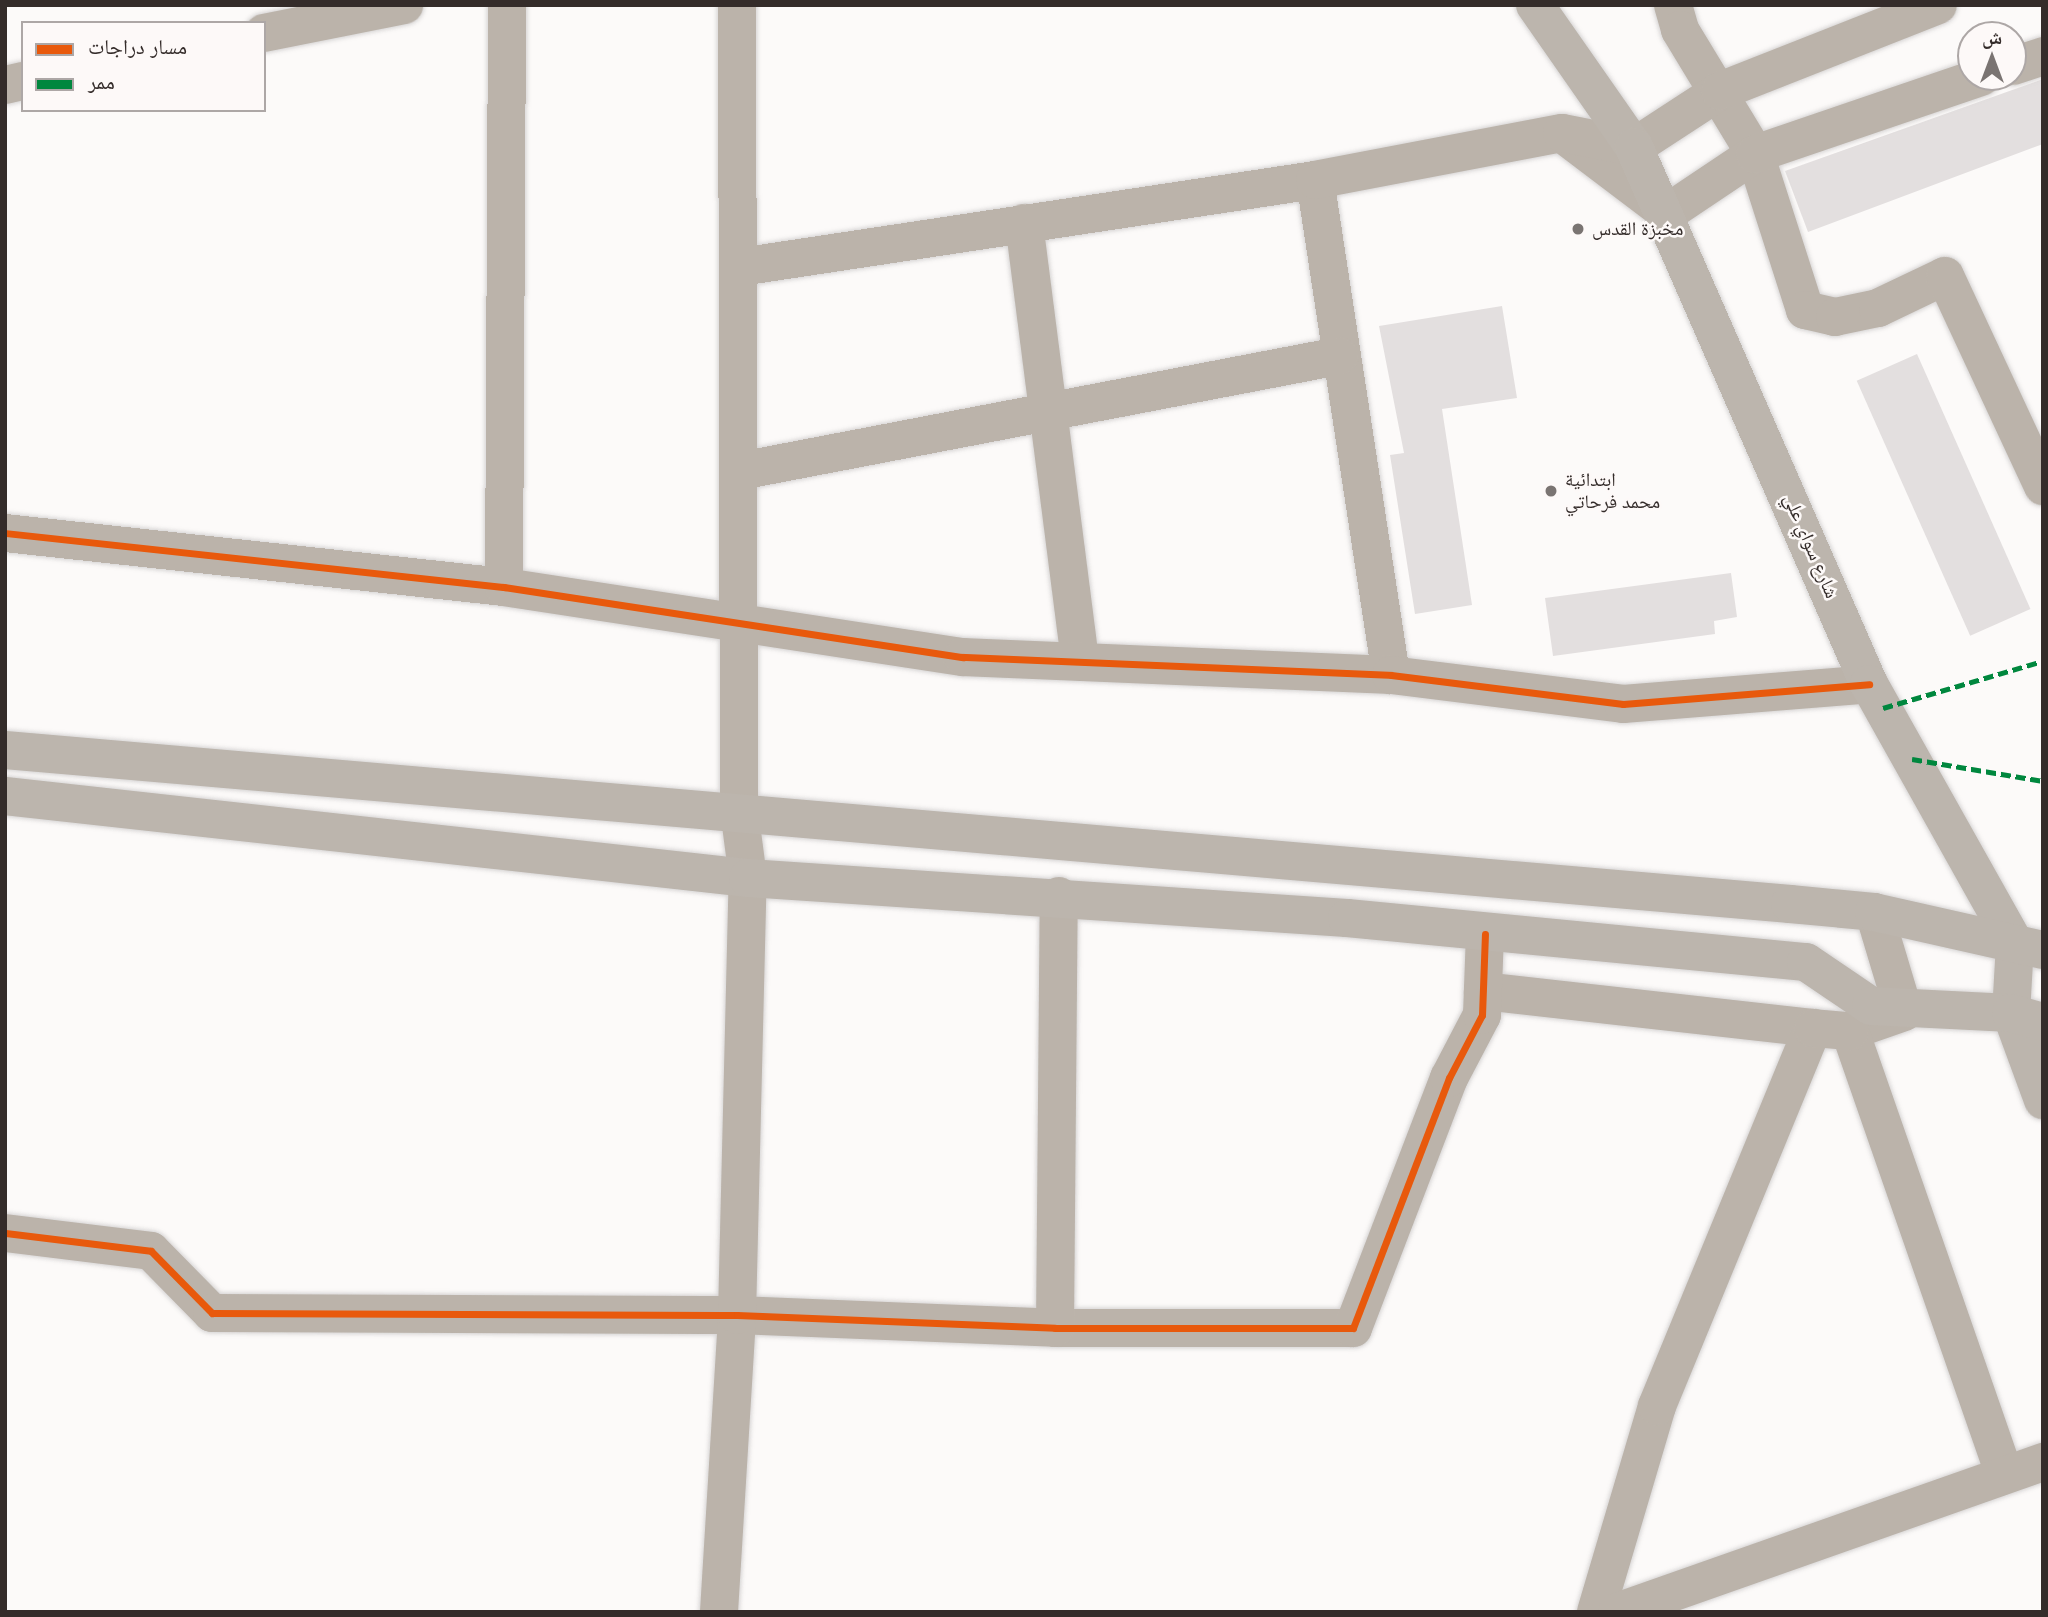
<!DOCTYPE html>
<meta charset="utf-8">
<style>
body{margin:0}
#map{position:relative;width:2048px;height:1617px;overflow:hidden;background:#fcfaf9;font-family:Mulish,"Noto Naskh Arabic",sans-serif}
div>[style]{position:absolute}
.building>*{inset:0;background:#e3dfdf;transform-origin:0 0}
.roads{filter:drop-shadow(0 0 2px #d7d5d5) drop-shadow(0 0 2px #d7d5d5)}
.minor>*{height:38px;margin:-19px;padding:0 19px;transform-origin:19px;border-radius:19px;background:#bbb3aa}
.major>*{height:38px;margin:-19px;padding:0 19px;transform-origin:19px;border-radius:19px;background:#bcb5ad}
.quiet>*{height:5px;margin-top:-2.5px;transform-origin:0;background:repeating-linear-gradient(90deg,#00873e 0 10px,transparent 0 15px)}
.cycleway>*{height:7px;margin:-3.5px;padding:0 3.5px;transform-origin:3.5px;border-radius:3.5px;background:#e8590c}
.dots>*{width:19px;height:19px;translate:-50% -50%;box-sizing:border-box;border:4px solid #fdf9f8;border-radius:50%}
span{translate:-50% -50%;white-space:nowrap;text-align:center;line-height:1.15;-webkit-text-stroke:5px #fdf9f8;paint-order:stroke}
.poi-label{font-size:19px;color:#342c2a}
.left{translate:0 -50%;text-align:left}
.street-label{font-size:19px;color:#342c2a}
.frame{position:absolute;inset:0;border:7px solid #342c2a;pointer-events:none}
.legend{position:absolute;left:21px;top:21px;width:245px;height:91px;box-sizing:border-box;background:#fdf9f8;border:2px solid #ada7a6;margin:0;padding:9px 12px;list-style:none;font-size:21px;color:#342c2a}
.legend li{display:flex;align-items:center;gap:14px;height:35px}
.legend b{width:35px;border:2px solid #ada7a6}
.north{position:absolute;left:1957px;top:21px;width:70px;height:70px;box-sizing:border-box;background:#fdf9f8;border:2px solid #ada7a6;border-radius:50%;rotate:0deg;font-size:19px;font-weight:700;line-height:28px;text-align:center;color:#342c2a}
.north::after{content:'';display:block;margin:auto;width:24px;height:32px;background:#7a7472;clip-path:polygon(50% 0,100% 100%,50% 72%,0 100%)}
</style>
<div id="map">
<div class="building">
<i style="clip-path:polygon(2043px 79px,2043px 144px,1808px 232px,1785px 171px)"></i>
<i style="clip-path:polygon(1502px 306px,1517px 398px,1442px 409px,1472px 605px,1415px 614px,1390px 455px,1404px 453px,1379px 326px)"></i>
<i style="left:1917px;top:354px;width:279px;height:66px;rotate:66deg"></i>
<i style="clip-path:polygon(1731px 573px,1737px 617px,1714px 621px,1715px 634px,1553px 656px,1545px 598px)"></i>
</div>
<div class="roads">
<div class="minor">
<i style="left:1673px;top:5px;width:26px;rotate:74deg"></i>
<i style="left:1680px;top:30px;width:145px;rotate:58.8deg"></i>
<i style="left:1755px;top:154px;width:164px;rotate:72.2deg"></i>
<i style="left:1805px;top:310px;width:31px;rotate:13deg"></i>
<i style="left:1835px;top:317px;width:44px;rotate:-11.8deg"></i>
<i style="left:1878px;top:308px;width:74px;rotate:-25.5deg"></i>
<i style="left:1945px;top:276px;width:232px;rotate:65deg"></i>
<i style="left:264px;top:33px;width:143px;rotate:-11.3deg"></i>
<i style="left:2013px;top:66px;width:32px;rotate:-18deg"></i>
<i style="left:5px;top:85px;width:18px;rotate:-13deg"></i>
<i style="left:1567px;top:137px;width:126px;rotate:37.2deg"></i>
<i style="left:1667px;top:213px;width:106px;rotate:-33.8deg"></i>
<i style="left:1755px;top:154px;width:239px;rotate:-18.8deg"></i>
<i style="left:1315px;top:180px;width:501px;rotate:81.27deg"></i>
<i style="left:1024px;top:223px;width:442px;rotate:82.7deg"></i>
<i style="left:740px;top:267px;width:582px;rotate:-8.6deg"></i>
<i style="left:1315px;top:180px;width:251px;rotate:-10.8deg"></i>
<i style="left:1562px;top:133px;width:73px;rotate:11deg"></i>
<i style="left:1634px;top:147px;width:103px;rotate:-33.1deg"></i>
<i style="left:1720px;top:91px;width:234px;rotate:-21.5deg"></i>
<i style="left:740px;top:471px;width:610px;rotate:-10.87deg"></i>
<i style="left:5px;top:533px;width:502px;rotate:6.18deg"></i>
<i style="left:504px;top:587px;width:464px;rotate:8.7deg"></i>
<i style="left:963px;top:657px;width:428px;rotate:2.4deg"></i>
<i style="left:1391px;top:675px;width:234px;rotate:7.1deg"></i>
<i style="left:1623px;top:704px;width:247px;rotate:-4.6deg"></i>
<i style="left:504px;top:587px;width:582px;rotate:-89.7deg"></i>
<i style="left:1874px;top:912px;width:104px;rotate:73.3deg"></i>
<i style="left:1904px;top:1012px;width:57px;rotate:160.6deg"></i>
<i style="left:1850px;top:1031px;width:469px;rotate:70.8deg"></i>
<i style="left:1483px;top:991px;width:332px;rotate:6.4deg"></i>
<i style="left:5px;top:1233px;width:147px;rotate:7deg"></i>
<i style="left:151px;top:1251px;width:87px;rotate:45.5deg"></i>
<i style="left:212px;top:1313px;width:525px;rotate:0.22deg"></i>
<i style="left:737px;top:1315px;width:318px;rotate:2.3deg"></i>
<i style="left:1055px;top:1328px;width:298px"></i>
<i style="left:1353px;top:1328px;width:268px;rotate:-69deg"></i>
<i style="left:1449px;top:1078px;width:71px;rotate:-62.4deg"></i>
<i style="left:1482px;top:1015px;width:81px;rotate:-87.9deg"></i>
<i style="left:1055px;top:1328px;width:432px;rotate:-89.5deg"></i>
<i style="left:719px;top:1612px;width:298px;rotate:-86.5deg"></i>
<i style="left:737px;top:1315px;width:437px;rotate:-88.6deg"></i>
<i style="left:748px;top:878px;width:69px;rotate:-97.5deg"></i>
<i style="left:739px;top:810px;width:805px;rotate:-90.14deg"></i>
<i style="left:1596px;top:1612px;width:215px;rotate:-73.5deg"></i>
<i style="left:1657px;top:1406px;width:409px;rotate:-67.6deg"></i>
<i style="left:1813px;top:1028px;width:37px;rotate:5deg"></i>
<i style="left:1617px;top:1612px;width:452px;rotate:-19.4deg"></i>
</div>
<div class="major">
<i style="left:1535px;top:5px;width:173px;rotate:55.1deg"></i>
<i style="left:1634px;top:147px;width:586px;rotate:66.37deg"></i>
<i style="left:1869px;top:684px;width:298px;rotate:60.7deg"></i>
<i style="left:2015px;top:944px;width:69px;rotate:93.3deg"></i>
<i style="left:2011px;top:1013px;width:93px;rotate:69.8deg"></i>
<i style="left:5px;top:750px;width:1792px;rotate:4.93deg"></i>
<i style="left:1790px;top:904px;width:84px;rotate:5.4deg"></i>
<i style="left:1874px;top:912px;width:173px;rotate:12.7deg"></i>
<i style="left:5px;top:796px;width:748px;rotate:6.3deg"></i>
<i style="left:748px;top:878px;width:600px;rotate:3.82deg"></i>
<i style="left:1347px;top:918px;width:461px;rotate:5.5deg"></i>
<i style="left:1806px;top:962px;width:78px;rotate:34.1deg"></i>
<i style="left:1871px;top:1006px;width:140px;rotate:2.9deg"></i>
<i style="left:2011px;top:1013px;width:33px;rotate:16deg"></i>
</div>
</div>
<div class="quiet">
<i style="left:1883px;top:708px;width:167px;rotate:-16.4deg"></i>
<i style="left:1912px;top:759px;width:133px;rotate:9.5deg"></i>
</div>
<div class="cycleway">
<i style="left:5px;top:533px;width:502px;rotate:6.18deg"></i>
<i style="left:504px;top:587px;width:464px;rotate:8.7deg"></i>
<i style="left:963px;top:657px;width:428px;rotate:2.4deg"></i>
<i style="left:1391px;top:675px;width:234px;rotate:7.1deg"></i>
<i style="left:1623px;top:704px;width:247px;rotate:-4.6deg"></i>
<i style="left:5px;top:1233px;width:147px;rotate:7deg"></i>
<i style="left:151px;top:1251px;width:87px;rotate:45.5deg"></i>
<i style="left:212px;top:1313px;width:525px;rotate:0.22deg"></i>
<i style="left:737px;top:1315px;width:318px;rotate:2.3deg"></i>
<i style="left:1055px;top:1328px;width:298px"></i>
<i style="left:1353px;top:1328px;width:268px;rotate:-69deg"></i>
<i style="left:1449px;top:1078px;width:71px;rotate:-62.4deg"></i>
<i style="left:1482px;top:1015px;width:81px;rotate:-87.9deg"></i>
</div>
<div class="dots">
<i style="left:1578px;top:229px;background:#7a7472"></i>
<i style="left:1551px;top:491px;background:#7a7472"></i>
</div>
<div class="poi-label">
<span class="left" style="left:1592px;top:229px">مخبزة القدس</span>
<span class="left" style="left:1565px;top:491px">ابتدائية<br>محمد فرحاتي</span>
</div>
<div class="street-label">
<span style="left:1811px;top:546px;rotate:67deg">شارع سواي علي</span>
</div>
<div class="frame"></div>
<ul class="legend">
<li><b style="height:9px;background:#e8590c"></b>مسار دراجات</li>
<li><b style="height:9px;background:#00873e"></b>ممر</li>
</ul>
<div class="north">ش</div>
</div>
